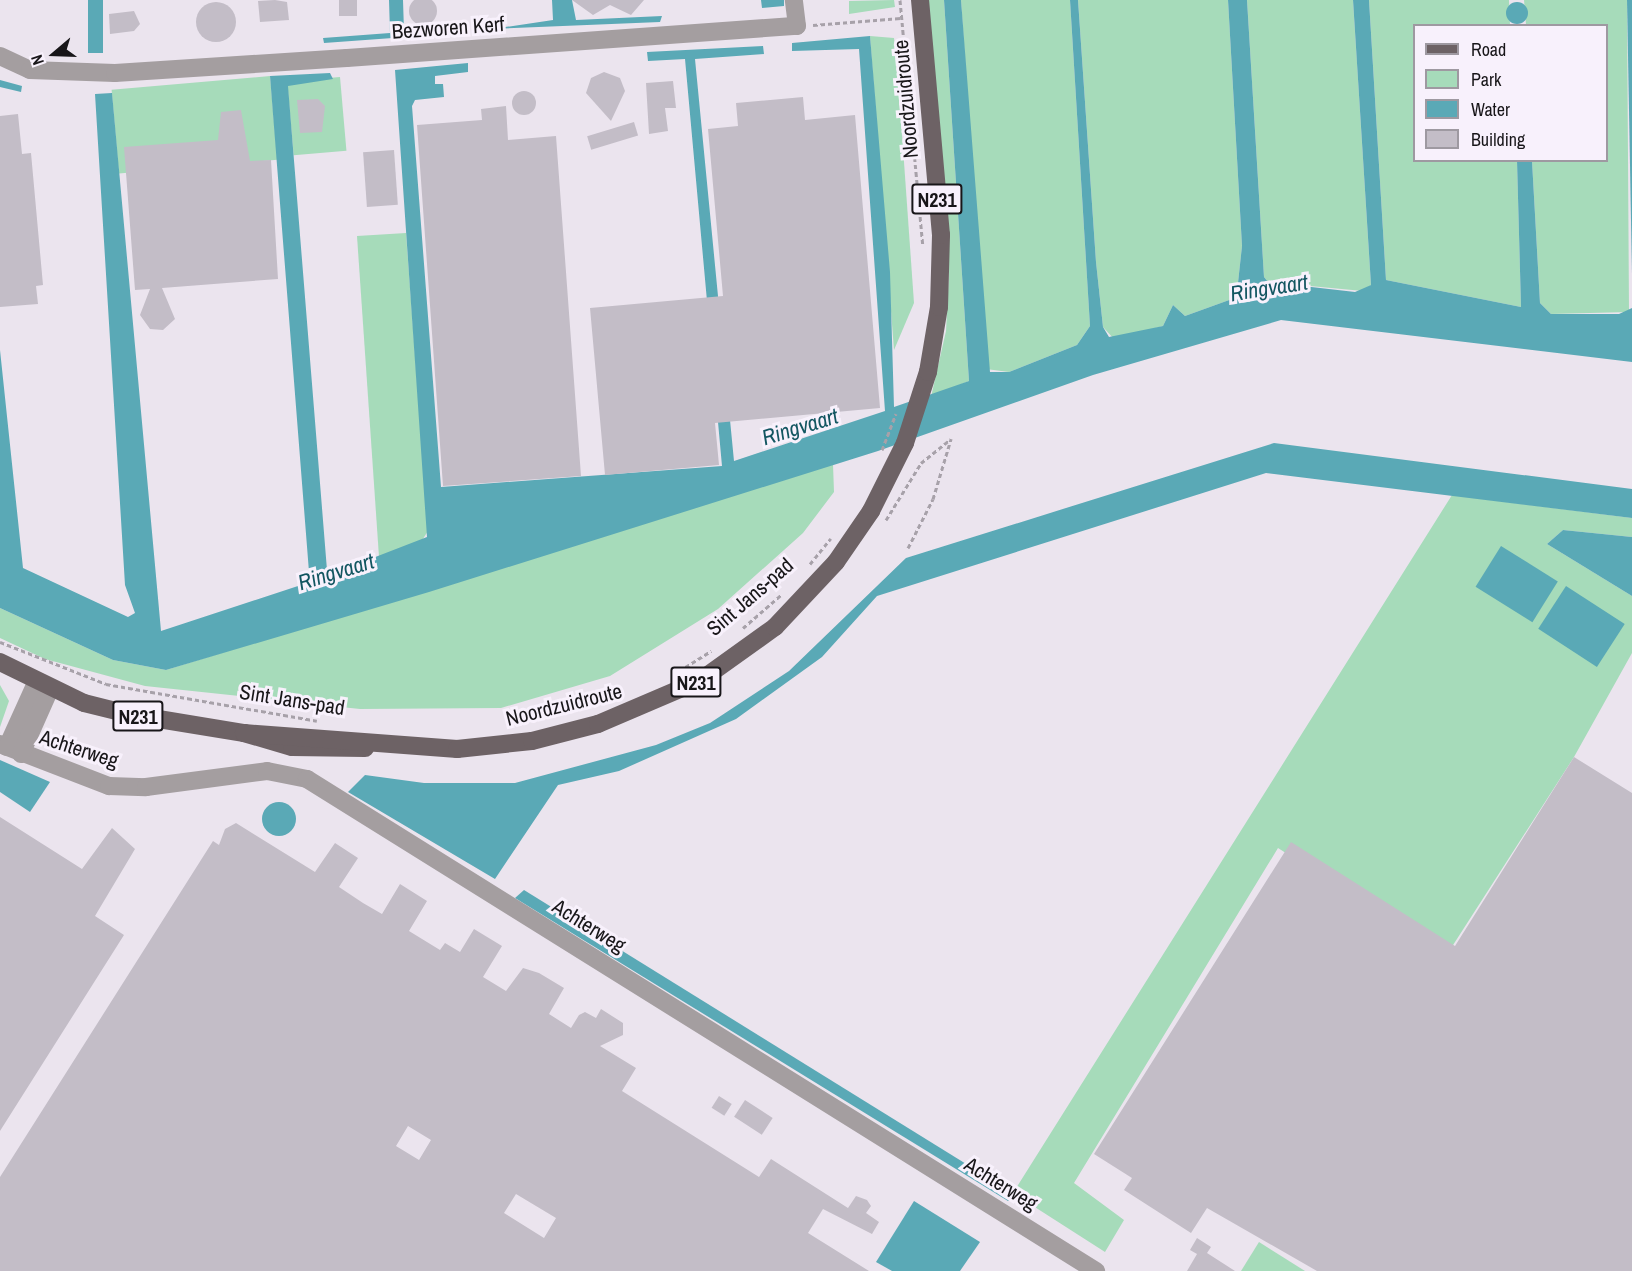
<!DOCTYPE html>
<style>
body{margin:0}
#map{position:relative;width:1632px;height:1271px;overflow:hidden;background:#ebe4ee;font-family:"Archivo Narrow",sans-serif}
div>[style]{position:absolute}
.green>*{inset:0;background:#a6dbba;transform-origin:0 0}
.water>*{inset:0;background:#5aa9b6;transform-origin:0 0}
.round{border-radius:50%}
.building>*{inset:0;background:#c3bdc7;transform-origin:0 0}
.path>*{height:3px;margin-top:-1.5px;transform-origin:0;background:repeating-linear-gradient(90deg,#a7a1a9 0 4.5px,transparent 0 7.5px)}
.minor>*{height:18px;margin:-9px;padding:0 9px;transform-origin:9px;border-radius:9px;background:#a49ea0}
.major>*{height:18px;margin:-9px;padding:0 9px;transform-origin:9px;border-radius:9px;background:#6d6265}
span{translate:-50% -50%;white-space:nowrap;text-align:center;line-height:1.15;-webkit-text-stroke:6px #f8f1fc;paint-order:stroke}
.shield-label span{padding:2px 4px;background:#f8f1fc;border:2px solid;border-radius:4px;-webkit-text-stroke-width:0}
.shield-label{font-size:20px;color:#181619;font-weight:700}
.street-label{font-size:21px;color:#181619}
.water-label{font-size:22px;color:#135661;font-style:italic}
.legend{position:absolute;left:1413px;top:24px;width:195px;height:138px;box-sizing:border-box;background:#f8f1fc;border:2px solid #9e99a1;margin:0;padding:8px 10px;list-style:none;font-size:18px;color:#181619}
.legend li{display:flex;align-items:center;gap:12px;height:30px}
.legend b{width:30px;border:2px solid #9e99a1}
.north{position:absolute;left:24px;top:24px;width:60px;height:60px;-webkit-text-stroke:4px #f8f1fc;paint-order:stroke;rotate:251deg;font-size:16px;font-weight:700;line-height:24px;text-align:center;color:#181619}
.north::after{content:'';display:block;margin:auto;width:21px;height:27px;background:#181619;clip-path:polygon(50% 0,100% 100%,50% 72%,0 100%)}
</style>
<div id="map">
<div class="green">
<i style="clip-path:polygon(894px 0,895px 7px,849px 14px,849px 1px)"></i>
<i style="clip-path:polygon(928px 0,944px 0,969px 381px,931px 397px,946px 331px,949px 274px)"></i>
<i style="clip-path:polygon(961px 0,1070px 0,1090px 326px,1077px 345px,1009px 372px,986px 369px)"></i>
<i style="clip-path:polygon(1078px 0,1228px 0,1242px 246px,1237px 292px,1232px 299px,1185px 316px,1173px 305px,1163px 326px,1114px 339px,1103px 327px,1096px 262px)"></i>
<i style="clip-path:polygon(1247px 0,1353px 0,1371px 285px,1363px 291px,1268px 282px,1264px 277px)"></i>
<i style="clip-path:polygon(1369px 0,1509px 0,1510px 25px,1414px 26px,1414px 160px,1517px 161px,1521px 307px,1386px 280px)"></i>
<i style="clip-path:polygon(1524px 0,1627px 0,1629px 312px,1551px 314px,1540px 303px,1532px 161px,1606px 160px,1606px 26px,1526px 25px)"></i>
<i style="clip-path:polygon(870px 36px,894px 38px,903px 148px,914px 303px,894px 350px)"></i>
<i style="left:270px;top:76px;width:84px;height:159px;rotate:85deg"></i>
<i style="left:340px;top:77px;width:74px;height:53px;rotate:85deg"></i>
<i style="clip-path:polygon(406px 233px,428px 531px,421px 542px,379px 557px,357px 236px)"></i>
<i style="clip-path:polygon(833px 464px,834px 492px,803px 533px,718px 609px,610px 676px,501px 708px,360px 709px,145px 686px,45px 659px,0 638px,0 608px,113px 660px,166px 670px)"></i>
<i style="clip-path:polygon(1452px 495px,1632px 518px,1632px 537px,1563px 530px,1547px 544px,1632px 596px,1632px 653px,1574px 757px,1446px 956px,1278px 848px,1074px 1183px,1124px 1220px,1105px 1252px,1013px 1193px)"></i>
<i style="clip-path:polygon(0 685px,9px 701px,0 727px)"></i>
<i style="clip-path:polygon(1259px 1242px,1305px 1271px,1241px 1271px)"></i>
</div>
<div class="water">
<i style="left:88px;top:0;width:15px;height:53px"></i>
<i style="clip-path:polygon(389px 0,403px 0,404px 31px,433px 30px,434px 35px,324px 43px,323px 38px,390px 33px)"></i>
<i style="clip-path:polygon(552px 0,572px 0,576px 20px,662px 16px,660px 22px,492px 29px,553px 20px)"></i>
<i style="clip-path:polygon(761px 0,784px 0,784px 6px,762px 8px)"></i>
<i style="clip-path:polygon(944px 0,961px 0,990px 372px,1009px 372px,1077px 345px,1090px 326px,1070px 0,1078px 0,1096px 262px,1103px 327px,1109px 337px,1163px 326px,1173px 305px,1185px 316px,1232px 299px,1237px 292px,1242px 246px,1228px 0,1247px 0,1264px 277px,1268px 282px,1355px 292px,1371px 285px,1353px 0,1369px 0,1386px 280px,1521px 307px,1517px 161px,1532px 161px,1540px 303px,1551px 314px,1619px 314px,1632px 308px,1632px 362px,1281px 320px,1093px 375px,878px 451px,429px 592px,166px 670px,113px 660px,0 608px,0 350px,23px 568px,128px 617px,135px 613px,125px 585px,95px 94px,112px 93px,161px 631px,298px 586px,309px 572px,270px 76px,330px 73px,333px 79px,288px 86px,327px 570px,334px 573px,427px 537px,395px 70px,468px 63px,468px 72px,435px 76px,435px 84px,443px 84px,444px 97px,415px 100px,412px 106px,441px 487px,722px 466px,685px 59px,648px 61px,647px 52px,763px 46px,764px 54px,695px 59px,734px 461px,885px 411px,859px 49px,792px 51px,792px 43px,870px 36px,890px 272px,894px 407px,969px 381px)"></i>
<i style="clip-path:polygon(1627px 0,1632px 0,1632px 274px)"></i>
<i class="round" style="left:1506px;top:2px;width:22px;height:22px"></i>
<i style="clip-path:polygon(0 80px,22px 86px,21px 92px,0 87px)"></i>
<i style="clip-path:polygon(1274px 443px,1632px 489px,1632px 518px,1266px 473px,877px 596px,822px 657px,736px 719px,619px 771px,558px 785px,495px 879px,348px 792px,365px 775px,424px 783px,515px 783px,656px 745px,710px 723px,789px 671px,906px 558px)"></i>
<i style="clip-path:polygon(1563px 530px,1632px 537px,1632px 596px,1547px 544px)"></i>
<i style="left:1501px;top:546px;width:67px;height:48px;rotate:32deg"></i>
<i style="left:1566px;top:586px;width:70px;height:51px;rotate:33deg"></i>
<i style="clip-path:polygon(0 760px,50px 782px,30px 812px,0 792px)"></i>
<i class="round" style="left:262px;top:802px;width:34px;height:34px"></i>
<i style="clip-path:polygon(524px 890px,1013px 1193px,1014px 1199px,1008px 1201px,515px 898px)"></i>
<i style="clip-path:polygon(914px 1201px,980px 1242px,960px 1271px,892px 1271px,876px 1262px)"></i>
</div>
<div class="building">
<i class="round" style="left:409px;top:-3px;width:28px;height:28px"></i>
<i style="clip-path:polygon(275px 0,287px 2px,289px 20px,260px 22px,258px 1px)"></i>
<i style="left:339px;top:0;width:18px;height:16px"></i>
<i style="clip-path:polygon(572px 0,644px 0,631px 15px,610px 5px,593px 15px)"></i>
<i class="round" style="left:196px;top:2px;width:40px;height:40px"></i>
<i style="clip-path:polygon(134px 11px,140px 24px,134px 31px,110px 34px,109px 14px)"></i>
<i style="clip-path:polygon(604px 72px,620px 78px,625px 91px,611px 121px,586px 93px,591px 78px)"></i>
<i style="clip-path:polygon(673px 81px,676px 108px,665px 108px,668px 131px,649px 134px,646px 83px)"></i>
<i class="round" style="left:512px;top:91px;width:24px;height:24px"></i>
<i style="clip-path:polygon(803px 97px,805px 120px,855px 115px,880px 408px,715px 423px,719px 465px,605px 475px,590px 308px,723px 296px,708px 129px,738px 126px,736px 103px)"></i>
<i style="clip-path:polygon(318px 99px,325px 106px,322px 132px,300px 133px,297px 100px)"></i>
<i style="clip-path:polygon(506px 106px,508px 140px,556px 136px,581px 476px,443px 486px,417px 125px,482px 120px,481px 109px)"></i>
<i style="clip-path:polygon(241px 110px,250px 161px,271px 160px,278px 279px,162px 288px,175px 319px,163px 330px,150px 329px,140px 315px,150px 289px,135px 290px,124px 147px,218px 140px,221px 112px)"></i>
<i style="clip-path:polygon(18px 114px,22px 154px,31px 153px,43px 285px,36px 286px,38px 304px,0 307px,0 116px)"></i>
<i style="left:634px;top:122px;width:14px;height:49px;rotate:73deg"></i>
<i style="left:394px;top:150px;width:55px;height:31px;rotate:86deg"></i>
<i style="clip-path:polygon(1574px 757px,1632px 793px,1632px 1271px,1317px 1271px,1207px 1208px,1191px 1233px,1124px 1190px,1132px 1178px,1094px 1154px,1291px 842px,1455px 946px)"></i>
<i style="clip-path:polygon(0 817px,82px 869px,112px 828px,135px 849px,95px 916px,124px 935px,0 1131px)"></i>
<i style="clip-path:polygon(evenodd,236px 823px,315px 872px,335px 843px,358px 858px,339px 887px,363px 903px,382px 914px,400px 884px,427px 901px,409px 931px,440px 950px,445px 943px,460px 952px,474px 929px,502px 946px,483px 977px,506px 991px,523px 968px,539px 973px,564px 988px,549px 1014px,571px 1028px,579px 1015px,585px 1012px,596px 1018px,601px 1009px,623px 1023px,623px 1035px,600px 1046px,636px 1068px,622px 1091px,759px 1177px,771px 1159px,848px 1208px,856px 1196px,867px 1200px,871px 1206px,866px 1213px,879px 1222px,872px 1234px,823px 1209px,808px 1233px,869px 1271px,0 1271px,0 1177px,213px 841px,219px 845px,225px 829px,236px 823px,408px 1126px,431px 1140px,419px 1160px,396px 1146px,408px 1126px,236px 823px,516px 1194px,556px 1218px,544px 1238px,504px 1213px,516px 1194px)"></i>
<i style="left:719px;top:1096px;width:15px;height:14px;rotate:32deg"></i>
<i style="left:745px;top:1100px;width:33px;height:20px;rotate:33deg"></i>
<i style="clip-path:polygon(1197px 1238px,1211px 1247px,1207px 1253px,1235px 1271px,1187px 1271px,1197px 1254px,1190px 1250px)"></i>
</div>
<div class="path">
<i style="left:900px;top:0;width:247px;rotate:84.7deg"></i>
<i style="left:813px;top:25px;width:88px;rotate:-4.5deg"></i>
<i style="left:882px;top:450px;width:39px;rotate:-69deg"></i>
<i style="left:886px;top:520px;width:67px;rotate:-58.4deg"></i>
<i style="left:921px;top:463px;width:38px;rotate:-39deg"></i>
<i style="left:908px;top:548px;width:55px;rotate:-63deg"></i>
<i style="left:933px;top:499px;width:63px;rotate:-73.3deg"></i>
<i style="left:810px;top:564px;width:33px;rotate:-51deg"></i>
<i style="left:743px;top:628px;width:50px;rotate:-41deg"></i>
<i style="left:0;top:642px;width:114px;rotate:21.6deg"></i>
<i style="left:106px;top:684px;width:214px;rotate:9.9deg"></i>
<i style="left:679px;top:671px;width:38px;rotate:-32deg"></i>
</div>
<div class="minor">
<i style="left:0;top:56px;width:33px;rotate:25deg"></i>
<i style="left:30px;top:70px;width:85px;rotate:2deg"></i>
<i style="left:115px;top:73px;width:232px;rotate:-3.7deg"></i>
<i style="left:347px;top:58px;width:451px;rotate:-4.1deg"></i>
<i style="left:797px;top:26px;width:26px;rotate:-97deg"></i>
<i style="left:0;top:744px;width:117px;rotate:21.1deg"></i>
<i style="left:109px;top:786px;width:37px;rotate:2deg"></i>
<i style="left:146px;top:787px;width:122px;rotate:-7.5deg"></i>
<i style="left:267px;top:771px;width:41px;rotate:11.3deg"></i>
<i style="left:307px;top:779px;width:930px;rotate:31.95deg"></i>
<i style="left:7px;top:747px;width:70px;rotate:-65.6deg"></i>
<i style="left:21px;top:754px;width:71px;rotate:-66deg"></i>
</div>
<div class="major">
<i style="left:0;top:662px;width:93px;rotate:26deg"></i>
<i style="left:84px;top:703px;width:45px;rotate:14deg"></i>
<i style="left:128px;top:714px;width:118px;rotate:9.3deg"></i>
<i style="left:244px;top:733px;width:50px;rotate:16.3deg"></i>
<i style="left:292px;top:747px;width:73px;rotate:0.8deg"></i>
<i style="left:244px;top:733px;width:214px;rotate:4.3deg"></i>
<i style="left:457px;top:749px;width:75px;rotate:-6.1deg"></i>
<i style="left:532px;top:741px;width:68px;rotate:-14.4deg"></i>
<i style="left:598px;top:724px;width:112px;rotate:-23.1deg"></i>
<i style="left:701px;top:680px;width:91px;rotate:-35.6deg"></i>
<i style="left:775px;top:627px;width:89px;rotate:-46.8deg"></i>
<i style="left:836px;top:562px;width:62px;rotate:-55.5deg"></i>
<i style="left:871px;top:511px;width:76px;rotate:-63.4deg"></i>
<i style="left:905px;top:443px;width:75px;rotate:-72.1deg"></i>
<i style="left:928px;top:372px;width:66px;rotate:-80.4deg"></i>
<i style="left:939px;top:307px;width:72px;rotate:-88.4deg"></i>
<i style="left:941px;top:235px;width:236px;rotate:-95.1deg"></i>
</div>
<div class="shield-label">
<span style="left:937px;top:199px">N231</span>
<span style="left:696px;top:682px">N231</span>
<span style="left:138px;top:716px">N231</span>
</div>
<div class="street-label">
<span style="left:448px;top:28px;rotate:-4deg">Bezworen Kerf</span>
<span style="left:906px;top:99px;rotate:-95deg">Noordzuidroute</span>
<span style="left:750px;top:597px;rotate:-41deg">Sint Jans-pad</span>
<span style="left:292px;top:700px;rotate:9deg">Sint Jans-pad</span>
<span style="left:564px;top:705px;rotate:-14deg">Noordzuidroute</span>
<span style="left:79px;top:749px;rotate:18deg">Achterweg</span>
<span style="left:589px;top:926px;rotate:32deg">Achterweg</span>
<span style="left:1001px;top:1184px;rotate:32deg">Achterweg</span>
</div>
<div class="water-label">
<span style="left:1269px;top:288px;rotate:-9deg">Ringvaart</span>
<span style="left:800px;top:427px;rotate:-17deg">Ringvaart</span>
<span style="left:336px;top:572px;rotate:-17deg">Ringvaart</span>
</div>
<ul class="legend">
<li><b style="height:8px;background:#6d6265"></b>Road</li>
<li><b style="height:16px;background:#a6dbba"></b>Park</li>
<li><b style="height:16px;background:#5aa9b6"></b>Water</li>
<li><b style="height:16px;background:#c3bdc7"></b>Building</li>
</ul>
<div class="north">N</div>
</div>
